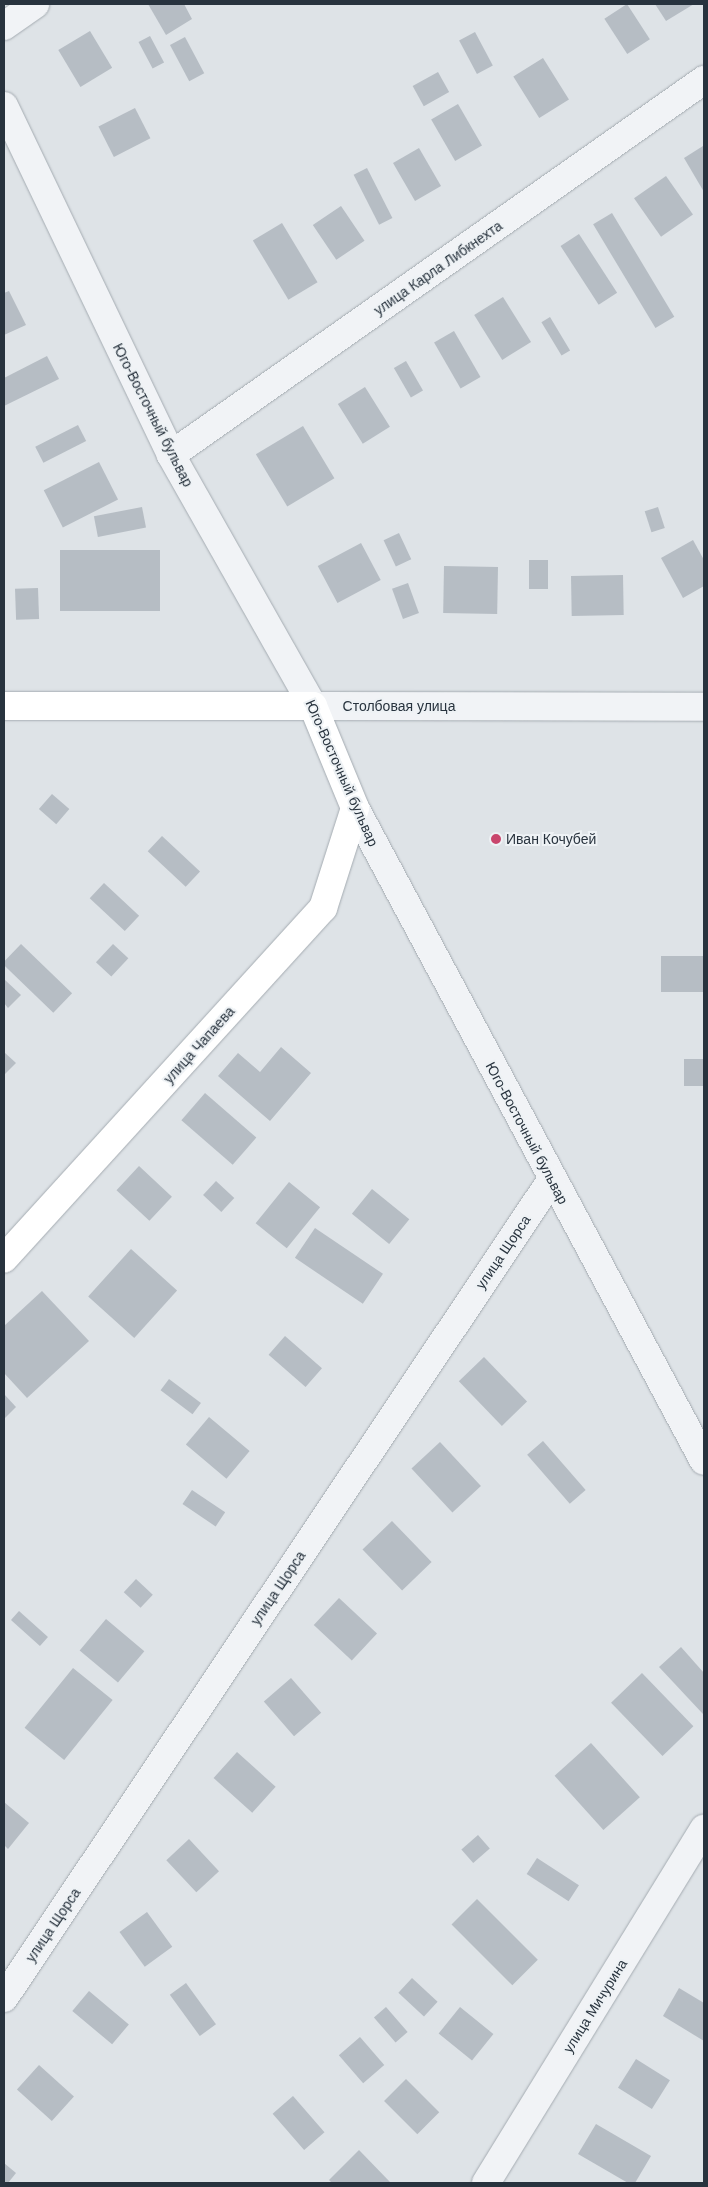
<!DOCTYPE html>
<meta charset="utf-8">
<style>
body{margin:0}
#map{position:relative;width:708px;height:2187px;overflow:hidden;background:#dee3e7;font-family:Arial,sans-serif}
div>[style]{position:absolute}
.building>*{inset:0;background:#b6bdc4;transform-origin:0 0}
.roads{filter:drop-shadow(0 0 1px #a4abb1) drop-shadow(0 0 1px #a4abb1)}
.minor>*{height:28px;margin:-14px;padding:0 14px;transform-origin:14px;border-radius:14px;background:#f1f3f6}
.major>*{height:28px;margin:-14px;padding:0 14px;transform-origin:14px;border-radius:14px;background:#fff}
.dots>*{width:14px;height:14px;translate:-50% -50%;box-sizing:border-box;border:2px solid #eef2f5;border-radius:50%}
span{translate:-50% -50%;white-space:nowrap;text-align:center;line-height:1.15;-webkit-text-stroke:4px #eef2f5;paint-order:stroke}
.street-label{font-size:14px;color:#28333e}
.poi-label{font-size:14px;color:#28333e}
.left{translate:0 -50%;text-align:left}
.frame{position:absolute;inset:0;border:5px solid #28333e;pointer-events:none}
</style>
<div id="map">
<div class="building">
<i style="clip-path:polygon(148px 4px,184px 4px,192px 19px,166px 35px)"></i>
<i style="left:627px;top:4px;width:42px;height:27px;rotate:57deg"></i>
<i style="clip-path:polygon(655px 4px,694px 4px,666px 21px)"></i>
<i style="left:90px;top:31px;width:43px;height:37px;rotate:59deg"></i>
<i style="left:475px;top:32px;width:38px;height:18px;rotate:62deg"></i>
<i style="left:150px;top:36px;width:30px;height:13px;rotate:62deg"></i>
<i style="left:185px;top:37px;width:41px;height:17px;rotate:62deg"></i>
<i style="left:543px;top:58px;width:49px;height:35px;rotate:58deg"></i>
<i style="left:438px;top:72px;width:23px;height:29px;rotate:61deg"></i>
<i style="left:458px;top:104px;width:48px;height:31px;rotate:60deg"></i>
<i style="left:135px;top:108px;width:34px;height:41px;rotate:63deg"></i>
<i style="clip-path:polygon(703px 146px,704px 148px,704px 192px,684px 158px)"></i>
<i style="left:419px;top:148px;width:44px;height:30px;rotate:60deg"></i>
<i style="left:367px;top:168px;width:56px;height:15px;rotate:63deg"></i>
<i style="left:666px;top:176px;width:47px;height:39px;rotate:55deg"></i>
<i style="left:341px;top:206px;width:42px;height:34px;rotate:56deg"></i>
<i style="left:612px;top:213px;width:121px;height:22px;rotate:59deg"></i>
<i style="left:282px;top:223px;width:69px;height:34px;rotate:59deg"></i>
<i style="left:579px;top:234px;width:70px;height:22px;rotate:57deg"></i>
<i style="clip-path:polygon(9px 291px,26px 325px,4px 335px,4px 293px)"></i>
<i style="left:503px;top:297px;width:53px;height:34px;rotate:58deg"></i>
<i style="left:550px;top:317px;width:39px;height:10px;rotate:59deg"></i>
<i style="left:454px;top:331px;width:53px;height:23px;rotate:60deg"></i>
<i style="clip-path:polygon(47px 356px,59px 379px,4px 406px,4px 378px)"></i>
<i style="left:406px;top:361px;width:34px;height:14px;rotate:60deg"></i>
<i style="left:365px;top:387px;width:47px;height:32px;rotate:58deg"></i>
<i style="left:78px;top:425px;width:18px;height:48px;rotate:63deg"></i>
<i style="left:303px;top:426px;width:61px;height:55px;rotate:59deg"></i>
<i style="left:99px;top:462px;width:42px;height:62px;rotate:63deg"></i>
<i style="left:142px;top:507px;width:21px;height:49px;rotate:79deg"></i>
<i style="left:658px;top:507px;width:22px;height:14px;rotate:72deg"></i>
<i style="left:399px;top:533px;width:29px;height:17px;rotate:65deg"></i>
<i style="clip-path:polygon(693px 540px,704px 560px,704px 586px,683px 598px,661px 558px)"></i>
<i style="left:361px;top:543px;width:42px;height:49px;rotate:62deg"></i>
<i style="left:60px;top:550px;width:100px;height:61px"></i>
<i style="left:529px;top:560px;width:19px;height:29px"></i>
<i style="left:444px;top:566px;width:54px;height:47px;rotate:1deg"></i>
<i style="left:623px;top:575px;width:40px;height:52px;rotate:89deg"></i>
<i style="left:408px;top:583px;width:32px;height:17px;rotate:70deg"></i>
<i style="left:38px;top:588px;width:31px;height:23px;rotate:88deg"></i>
<i style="left:52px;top:794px;width:23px;height:20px;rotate:41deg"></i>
<i style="left:162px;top:836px;width:52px;height:21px;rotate:43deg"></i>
<i style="left:104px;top:883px;width:48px;height:21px;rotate:43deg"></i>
<i style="left:21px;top:944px;width:71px;height:27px;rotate:44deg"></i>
<i style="left:113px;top:944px;width:21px;height:25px;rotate:43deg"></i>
<i style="left:661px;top:956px;width:43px;height:36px"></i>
<i style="clip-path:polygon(4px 979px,21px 995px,8px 1008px,4px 1003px)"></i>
<i style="clip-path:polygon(281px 1047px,311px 1073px,270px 1121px,218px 1076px,238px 1053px,260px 1072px)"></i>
<i style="clip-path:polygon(4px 1052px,16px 1063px,4px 1075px)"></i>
<i style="left:704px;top:1059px;width:27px;height:20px;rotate:90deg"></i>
<i style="left:205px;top:1093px;width:68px;height:36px;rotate:41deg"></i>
<i style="left:139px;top:1166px;width:45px;height:33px;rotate:43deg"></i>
<i style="left:216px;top:1181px;width:25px;height:19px;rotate:43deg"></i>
<i style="left:289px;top:1182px;width:40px;height:53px;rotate:39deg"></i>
<i style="left:372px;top:1189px;width:48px;height:32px;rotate:39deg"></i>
<i style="left:315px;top:1228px;width:82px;height:36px;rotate:34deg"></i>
<i style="left:131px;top:1249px;width:62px;height:64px;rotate:42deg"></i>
<i style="clip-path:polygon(42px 1291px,89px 1341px,27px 1398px,4px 1373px,4px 1326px)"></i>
<i style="left:285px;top:1336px;width:49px;height:25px;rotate:41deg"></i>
<i style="left:484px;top:1357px;width:62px;height:35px;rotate:46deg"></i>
<i style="left:169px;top:1379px;width:40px;height:14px;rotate:37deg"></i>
<i style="clip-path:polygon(4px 1394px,16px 1407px,4px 1419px)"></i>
<i style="left:209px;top:1417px;width:53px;height:36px;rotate:40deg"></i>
<i style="left:543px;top:1441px;width:65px;height:21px;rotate:49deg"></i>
<i style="left:440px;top:1442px;width:60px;height:39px;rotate:47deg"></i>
<i style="left:192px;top:1490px;width:40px;height:17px;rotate:34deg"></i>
<i style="left:392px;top:1521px;width:57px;height:41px;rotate:46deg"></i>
<i style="left:136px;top:1579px;width:23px;height:18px;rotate:43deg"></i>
<i style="left:339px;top:1598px;width:52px;height:37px;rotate:43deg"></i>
<i style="left:19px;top:1611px;width:39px;height:12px;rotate:42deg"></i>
<i style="left:106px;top:1619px;width:50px;height:41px;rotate:40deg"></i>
<i style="clip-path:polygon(681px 1647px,704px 1673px,703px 1714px,659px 1667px)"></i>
<i style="left:73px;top:1668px;width:51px;height:77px;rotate:39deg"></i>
<i style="left:642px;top:1673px;width:74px;height:43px;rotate:46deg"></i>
<i style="left:291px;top:1678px;width:46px;height:36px;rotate:49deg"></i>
<i style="left:591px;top:1743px;width:73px;height:49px;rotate:48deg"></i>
<i style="left:237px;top:1752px;width:52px;height:35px;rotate:42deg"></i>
<i style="clip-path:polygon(4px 1802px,29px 1823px,8px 1849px,4px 1845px)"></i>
<i style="left:478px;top:1835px;width:18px;height:22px;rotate:49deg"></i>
<i style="left:189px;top:1839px;width:44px;height:31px;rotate:47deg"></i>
<i style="left:537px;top:1858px;width:50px;height:19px;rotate:33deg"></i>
<i style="left:477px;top:1899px;width:86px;height:36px;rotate:45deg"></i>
<i style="left:147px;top:1912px;width:43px;height:34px;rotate:54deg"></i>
<i style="left:412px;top:1978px;width:35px;height:20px;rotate:43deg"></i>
<i style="left:186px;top:1983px;width:51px;height:20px;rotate:54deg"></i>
<i style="clip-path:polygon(679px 1988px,704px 2003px,704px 2041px,663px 2016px)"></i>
<i style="left:89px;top:1991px;width:52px;height:26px;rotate:40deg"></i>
<i style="left:386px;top:2007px;width:33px;height:16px;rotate:49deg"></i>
<i style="left:460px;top:2007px;width:43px;height:34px;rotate:39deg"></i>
<i style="left:360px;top:2037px;width:37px;height:28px;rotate:49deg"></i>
<i style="left:636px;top:2059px;width:40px;height:34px;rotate:32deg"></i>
<i style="left:39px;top:2065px;width:47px;height:33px;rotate:42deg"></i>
<i style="left:406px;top:2079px;width:47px;height:31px;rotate:45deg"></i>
<i style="left:293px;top:2096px;width:48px;height:27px;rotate:49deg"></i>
<i style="clip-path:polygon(596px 2124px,651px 2156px,635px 2183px,628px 2183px,578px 2154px)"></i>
<i style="clip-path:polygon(359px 2150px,391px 2183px,332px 2183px,329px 2180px)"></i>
<i style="clip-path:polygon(4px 2163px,16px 2173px,8px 2183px,4px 2183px)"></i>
</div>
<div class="roads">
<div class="minor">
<i style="left:4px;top:26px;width:38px;rotate:-35deg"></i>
<i style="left:4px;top:106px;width:387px;rotate:64.4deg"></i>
<i style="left:171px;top:455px;width:288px;rotate:60.5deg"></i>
<i style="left:313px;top:706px;width:391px;rotate:0.1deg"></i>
<i style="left:171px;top:455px;width:652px;rotate:-35.13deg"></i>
<i style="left:355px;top:808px;width:740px;rotate:61.88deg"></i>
<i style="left:4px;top:1998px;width:985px;rotate:-56.21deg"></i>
<i style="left:486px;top:2183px;width:416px;rotate:-58.4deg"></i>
</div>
<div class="major">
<i style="left:4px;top:706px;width:309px"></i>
<i style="left:313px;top:706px;width:110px;rotate:67.6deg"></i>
<i style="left:355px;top:808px;width:105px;rotate:107.7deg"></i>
<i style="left:323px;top:908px;width:474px;rotate:132.3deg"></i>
</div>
</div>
<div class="dots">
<i style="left:496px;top:839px;background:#c9466d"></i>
</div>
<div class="street-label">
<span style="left:438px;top:268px;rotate:-35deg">улица Карла Либкнехта</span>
<span style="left:153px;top:415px;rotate:63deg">Юго-Восточный бульвар</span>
<span style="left:399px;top:706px">Столбовая улица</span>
<span style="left:342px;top:773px;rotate:66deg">Юго-Восточный бульвар</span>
<span style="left:199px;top:1045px;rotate:-48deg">улица Чапаева</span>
<span style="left:527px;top:1133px;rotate:62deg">Юго-Восточный бульвар</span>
<span style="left:503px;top:1252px;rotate:-56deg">улица Щорса</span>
<span style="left:278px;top:1588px;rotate:-56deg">улица Щорса</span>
<span style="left:53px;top:1925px;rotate:-56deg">улица Щорса</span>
<span style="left:595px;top:2006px;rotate:-58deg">улица Мичурина</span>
</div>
<div class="poi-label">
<span class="left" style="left:506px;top:839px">Иван Кочубей</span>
</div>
<div class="frame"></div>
</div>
